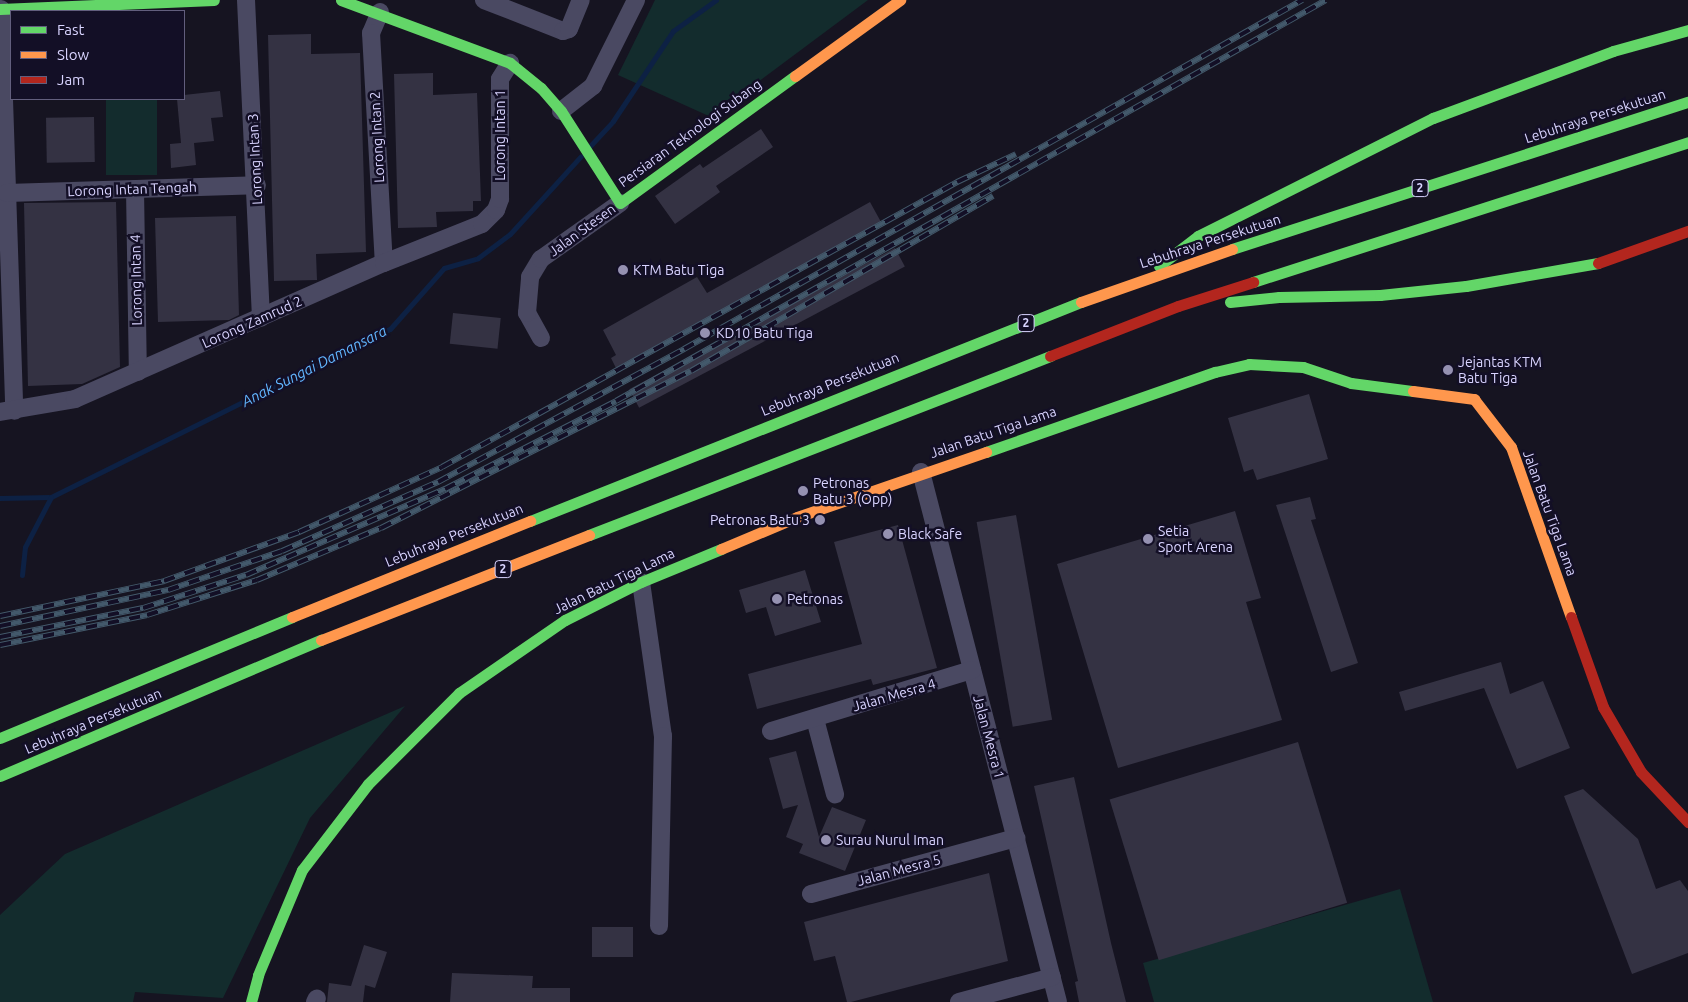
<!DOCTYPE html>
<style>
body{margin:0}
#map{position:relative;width:1688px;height:1002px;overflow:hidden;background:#161421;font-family:Ubuntu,sans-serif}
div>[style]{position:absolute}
.green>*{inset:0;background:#132c2d;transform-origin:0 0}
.stream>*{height:5px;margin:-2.5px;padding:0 2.5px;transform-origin:2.5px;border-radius:2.5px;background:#0d2144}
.building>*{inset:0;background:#343243;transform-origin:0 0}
.street>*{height:18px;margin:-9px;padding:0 9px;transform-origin:9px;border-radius:9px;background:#4a4962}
.fast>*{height:11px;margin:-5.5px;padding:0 5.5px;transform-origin:5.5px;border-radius:5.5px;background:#63d668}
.slow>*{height:11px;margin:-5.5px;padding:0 5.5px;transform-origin:5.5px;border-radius:5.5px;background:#ff974d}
.jam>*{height:11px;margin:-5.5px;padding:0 5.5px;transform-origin:5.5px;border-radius:5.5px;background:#b3261e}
.rail>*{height:5.5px;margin-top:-2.75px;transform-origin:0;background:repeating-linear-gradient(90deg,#130f26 0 11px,#43596b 0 22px);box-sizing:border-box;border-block:1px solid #43596b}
.dots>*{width:14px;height:14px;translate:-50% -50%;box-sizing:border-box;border:2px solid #130f26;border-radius:50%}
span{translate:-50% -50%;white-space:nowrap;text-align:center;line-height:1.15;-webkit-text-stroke:5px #130f26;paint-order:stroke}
.shield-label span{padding:1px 4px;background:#130f26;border:1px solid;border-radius:4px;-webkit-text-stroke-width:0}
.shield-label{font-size:12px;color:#d9d4ff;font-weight:700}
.street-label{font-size:14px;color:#d9d4ff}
.poi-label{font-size:14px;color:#d9d4ff}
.left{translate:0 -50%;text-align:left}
.right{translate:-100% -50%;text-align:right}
.water-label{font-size:15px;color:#62b6ff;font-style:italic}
.legend{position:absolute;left:10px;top:10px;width:175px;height:90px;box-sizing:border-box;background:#130f26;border:1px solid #625e7d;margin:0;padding:6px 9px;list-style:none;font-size:15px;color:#d9d4ff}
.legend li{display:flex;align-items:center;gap:10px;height:25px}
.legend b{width:25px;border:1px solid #625e7d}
</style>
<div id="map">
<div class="green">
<i style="clip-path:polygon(655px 0,868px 0,711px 117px,618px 75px)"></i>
<i style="left:106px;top:99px;width:51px;height:76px"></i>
<i style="clip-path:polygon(405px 706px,310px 818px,223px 998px,135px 992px,133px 1002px,0 1002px,0 915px,65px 854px)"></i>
<i style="clip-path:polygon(1400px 889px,1433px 1002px,1154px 1002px,1143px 963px)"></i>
</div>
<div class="stream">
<i style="left:590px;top:146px;width:34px;rotate:-47deg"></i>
<i style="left:613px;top:121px;width:108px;rotate:-56.3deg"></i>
<i style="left:673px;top:31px;width:53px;rotate:-35.8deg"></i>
<i style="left:0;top:498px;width:51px;rotate:-1.1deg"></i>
<i style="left:51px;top:497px;width:378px;rotate:-26.4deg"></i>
<i style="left:390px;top:329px;width:81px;rotate:-48.5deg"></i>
<i style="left:444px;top:268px;width:35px;rotate:-16deg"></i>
<i style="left:478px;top:258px;width:40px;rotate:-37deg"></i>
<i style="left:510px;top:234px;width:105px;rotate:-47.7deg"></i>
<i style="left:22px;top:575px;width:28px;rotate:-84deg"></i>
<i style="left:25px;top:547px;width:56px;rotate:-62.5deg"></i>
</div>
<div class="building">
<i style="clip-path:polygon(311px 34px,311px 54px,360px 53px,366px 252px,316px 254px,317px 280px,274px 281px,268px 35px)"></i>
<i style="clip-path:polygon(433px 73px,433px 95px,477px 93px,481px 201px,473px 201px,473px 211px,436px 212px,437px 227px,398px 228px,394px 74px)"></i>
<i style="clip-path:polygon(220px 91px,223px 117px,211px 118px,214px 141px,194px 143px,196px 165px,171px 168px,170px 144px,181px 143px,177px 99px,184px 99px,184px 95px)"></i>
<i style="left:94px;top:117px;width:45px;height:48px;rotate:89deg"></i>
<i style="clip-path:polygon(761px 129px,773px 147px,716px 186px,720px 192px,675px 224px,655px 196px,700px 164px,703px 168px)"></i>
<i style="clip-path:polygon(116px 202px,120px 367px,82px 384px,28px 386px,24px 203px)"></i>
<i style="clip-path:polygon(870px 202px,881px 222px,617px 370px,611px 358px,616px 355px,603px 330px,697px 277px,707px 293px)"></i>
<i style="clip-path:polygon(236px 216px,239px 315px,229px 320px,158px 322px,155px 218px)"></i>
<i style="left:895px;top:248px;width:21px;height:301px;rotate:62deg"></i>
<i style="left:453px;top:313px;width:48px;height:31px;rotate:6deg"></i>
<i style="clip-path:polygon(1309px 394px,1328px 459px,1257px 480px,1253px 469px,1244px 472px,1228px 418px)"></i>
<i style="clip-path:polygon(1310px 497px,1316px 519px,1311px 520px,1358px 663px,1331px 672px,1276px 505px)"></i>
<i style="clip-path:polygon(1235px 511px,1261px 598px,1246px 602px,1282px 720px,1118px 768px,1057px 564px)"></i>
<i style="left:1016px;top:515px;width:208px;height:40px;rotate:80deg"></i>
<i style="clip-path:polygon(898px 525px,937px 668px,873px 685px,871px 679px,757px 709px,748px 674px,862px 644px,834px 542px)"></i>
<i style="clip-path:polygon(805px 570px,821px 622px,775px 636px,766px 607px,746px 613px,739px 590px)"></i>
<i style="clip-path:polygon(1501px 662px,1510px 694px,1543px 681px,1570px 748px,1517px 769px,1484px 688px,1405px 711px,1399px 692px)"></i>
<i style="left:1298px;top:742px;width:168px;height:197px;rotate:73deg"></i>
<i style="clip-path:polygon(796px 751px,819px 837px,832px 807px,866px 820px,845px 871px,799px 853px,803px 844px,786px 837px,798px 805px,783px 809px,769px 758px)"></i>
<i style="clip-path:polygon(1074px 777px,1111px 943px,1126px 1002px,1079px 1002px,1075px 982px,1078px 981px,1034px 786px)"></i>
<i style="clip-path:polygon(1583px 789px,1638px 839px,1656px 889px,1680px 880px,1688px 891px,1688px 953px,1632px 974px,1564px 796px)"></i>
<i style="clip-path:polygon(989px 873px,1008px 961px,851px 1002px,847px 1002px,835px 956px,814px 961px,804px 922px)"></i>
<i style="left:592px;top:927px;width:41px;height:30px"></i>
<i style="clip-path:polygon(364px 945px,387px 952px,375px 988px,365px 985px,363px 1002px,327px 1002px,329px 983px,351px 986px)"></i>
<i style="clip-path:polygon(452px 973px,533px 976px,532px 988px,570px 988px,570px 1002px,450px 1002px)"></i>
</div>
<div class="street">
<i style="left:246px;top:0;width:318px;rotate:87.3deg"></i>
<i style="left:484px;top:0;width:85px;rotate:21.4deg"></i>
<i style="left:563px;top:31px;width:6px;rotate:-18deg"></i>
<i style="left:569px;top:29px;width:31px;rotate:-68deg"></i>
<i style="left:1px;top:9px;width:402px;rotate:88.1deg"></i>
<i style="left:380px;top:12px;width:23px;rotate:113deg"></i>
<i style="left:371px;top:33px;width:230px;rotate:86.8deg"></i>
<i style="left:561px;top:111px;width:41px;rotate:-38deg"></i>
<i style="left:593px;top:86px;width:96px;rotate:-63.4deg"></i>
<i style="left:135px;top:189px;width:183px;rotate:89.1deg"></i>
<i style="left:7px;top:193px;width:250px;rotate:-1.8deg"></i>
<i style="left:541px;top:338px;width:29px;rotate:-119deg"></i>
<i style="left:527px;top:313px;width:36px;rotate:-85deg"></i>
<i style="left:530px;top:277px;width:21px;rotate:-59deg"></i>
<i style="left:541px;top:259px;width:97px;rotate:-35.3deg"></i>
<i style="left:0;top:412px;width:76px;rotate:-9.8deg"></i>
<i style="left:75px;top:399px;width:338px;rotate:-23.8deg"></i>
<i style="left:384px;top:263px;width:105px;rotate:-21.7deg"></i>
<i style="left:482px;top:224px;width:20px;rotate:-45deg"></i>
<i style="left:496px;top:210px;width:12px;rotate:-70deg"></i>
<i style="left:500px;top:199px;width:120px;rotate:-90deg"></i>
<i style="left:500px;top:79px;width:19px;rotate:-58deg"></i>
<i style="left:921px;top:472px;width:547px;rotate:75.51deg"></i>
<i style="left:641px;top:582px;width:156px;rotate:81.9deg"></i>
<i style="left:663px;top:736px;width:190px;rotate:91.2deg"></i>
<i style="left:815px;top:719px;width:78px;rotate:75.1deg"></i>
<i style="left:771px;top:731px;width:210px;rotate:-16.9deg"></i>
<i style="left:811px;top:894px;width:213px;rotate:-15.3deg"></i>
<i style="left:315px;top:1002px;width:4px;rotate:-63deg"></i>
<i style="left:959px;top:1002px;width:96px;rotate:-15deg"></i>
</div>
<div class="fast">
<i style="left:341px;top:0;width:180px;rotate:20.4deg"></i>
<i style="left:510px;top:63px;width:40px;rotate:39deg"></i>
<i style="left:541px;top:88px;width:30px;rotate:49deg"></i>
<i style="left:561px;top:111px;width:109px;rotate:57.3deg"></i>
<i style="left:620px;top:203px;width:216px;rotate:-36deg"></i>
<i style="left:0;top:9px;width:214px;rotate:-2.4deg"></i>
<i style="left:1232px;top:249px;width:479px;rotate:-17.9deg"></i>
<i style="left:1159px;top:266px;width:49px;rotate:-37.6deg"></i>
<i style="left:1198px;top:236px;width:263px;rotate:-26.7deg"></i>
<i style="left:1433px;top:118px;width:192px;rotate:-20.4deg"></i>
<i style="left:1613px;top:51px;width:78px;rotate:-15.6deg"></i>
<i style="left:1253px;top:282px;width:457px;rotate:-17.8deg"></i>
<i style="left:1230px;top:302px;width:49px;rotate:-5.8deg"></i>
<i style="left:1279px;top:297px;width:101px;rotate:-1.1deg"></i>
<i style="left:1380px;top:295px;width:86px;rotate:-6deg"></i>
<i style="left:1466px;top:286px;width:134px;rotate:-9.9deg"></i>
<i style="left:986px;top:452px;width:243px;rotate:-19.3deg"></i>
<i style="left:1215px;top:372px;width:35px;rotate:-13deg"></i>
<i style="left:1249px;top:364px;width:54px;rotate:3.2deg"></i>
<i style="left:1303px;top:367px;width:51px;rotate:18.4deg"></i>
<i style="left:1351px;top:383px;width:63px;rotate:7.4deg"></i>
<i style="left:530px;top:521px;width:593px;rotate:-21.68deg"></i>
<i style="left:589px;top:535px;width:495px;rotate:-21.2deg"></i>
<i style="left:0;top:738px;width:316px;rotate:-22.5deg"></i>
<i style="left:0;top:776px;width:349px;rotate:-23deg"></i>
<i style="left:251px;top:1002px;width:28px;rotate:-75deg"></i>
<i style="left:258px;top:975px;width:114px;rotate:-67.3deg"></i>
<i style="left:302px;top:870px;width:108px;rotate:-52.5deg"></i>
<i style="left:368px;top:784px;width:129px;rotate:-45deg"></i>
<i style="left:459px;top:693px;width:129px;rotate:-34.6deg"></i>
<i style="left:565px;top:620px;width:85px;rotate:-26.6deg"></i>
<i style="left:641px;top:582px;width:87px;rotate:-22.4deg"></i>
</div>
<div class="slow">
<i style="left:795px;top:76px;width:130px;rotate:-35.9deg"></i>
<i style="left:1081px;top:302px;width:160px;rotate:-19.3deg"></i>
<i style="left:1413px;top:391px;width:62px;rotate:7.5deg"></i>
<i style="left:1474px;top:399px;width:61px;rotate:52.4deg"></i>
<i style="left:1511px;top:447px;width:180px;rotate:70.6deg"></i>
<i style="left:721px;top:549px;width:82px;rotate:-22.8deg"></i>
<i style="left:797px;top:517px;width:200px;rotate:-19deg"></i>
<i style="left:292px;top:617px;width:257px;rotate:-22deg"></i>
<i style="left:321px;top:640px;width:288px;rotate:-21.4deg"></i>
</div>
<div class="jam">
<i style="left:1598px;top:263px;width:96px;rotate:-19.6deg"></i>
<i style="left:1050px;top:356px;width:137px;rotate:-21.3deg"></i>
<i style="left:1178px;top:306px;width:79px;rotate:-17.7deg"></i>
<i style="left:1571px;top:617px;width:96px;rotate:70.4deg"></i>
<i style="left:1603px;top:707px;width:75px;rotate:59.7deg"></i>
<i style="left:1641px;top:772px;width:69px;rotate:46.8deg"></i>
</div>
<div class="rail">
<i style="left:0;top:616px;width:168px;rotate:-12deg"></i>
<i style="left:164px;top:581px;width:144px;rotate:-19.9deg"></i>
<i style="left:299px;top:532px;width:157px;rotate:-24.4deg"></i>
<i style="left:442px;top:467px;width:589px;rotate:-28.96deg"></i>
<i style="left:957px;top:182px;width:65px;rotate:-25.4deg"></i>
<i style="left:0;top:626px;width:172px;rotate:-12.1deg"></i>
<i style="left:168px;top:590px;width:120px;rotate:-18.9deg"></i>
<i style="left:282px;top:551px;width:171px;rotate:-23.9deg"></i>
<i style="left:438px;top:482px;width:280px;rotate:-28.4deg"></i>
<i style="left:684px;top:349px;width:710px;rotate:-29.45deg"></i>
<i style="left:0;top:637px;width:146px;rotate:-11.5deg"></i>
<i style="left:143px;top:608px;width:108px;rotate:-17.8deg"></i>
<i style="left:246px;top:575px;width:217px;rotate:-23.4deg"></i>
<i style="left:445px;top:489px;width:192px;rotate:-27.2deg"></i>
<i style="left:616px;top:401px;width:815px;rotate:-29.46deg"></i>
<i style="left:0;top:645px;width:150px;rotate:-11.5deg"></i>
<i style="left:147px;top:615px;width:115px;rotate:-17.7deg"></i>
<i style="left:257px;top:580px;width:134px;rotate:-22.8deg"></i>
<i style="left:381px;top:528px;width:347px;rotate:-26.9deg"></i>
<i style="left:691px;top:371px;width:349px;rotate:-30.1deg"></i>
</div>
<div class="dots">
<i style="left:623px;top:270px;background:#9591b1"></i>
<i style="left:705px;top:333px;background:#9591b1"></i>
<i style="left:1448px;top:370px;background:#9591b1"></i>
<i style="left:803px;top:491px;background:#9591b1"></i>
<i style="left:820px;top:520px;background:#9591b1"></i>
<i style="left:888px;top:534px;background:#9591b1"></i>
<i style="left:1148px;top:539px;background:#9591b1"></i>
<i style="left:777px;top:599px;background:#9591b1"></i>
<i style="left:826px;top:840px;background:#9591b1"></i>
</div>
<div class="shield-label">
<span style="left:1420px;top:188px">2</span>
<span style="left:1026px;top:323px">2</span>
<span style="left:503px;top:569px">2</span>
</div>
<div class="street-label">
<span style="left:1595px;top:116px;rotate:-18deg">Lebuhraya Persekutuan</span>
<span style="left:690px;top:133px;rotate:-36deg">Persiaran Teknologi Subang</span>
<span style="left:500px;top:135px;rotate:-90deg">Lorong Intan 1</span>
<span style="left:377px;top:137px;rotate:-93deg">Lorong Intan 2</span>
<span style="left:255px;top:159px;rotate:-93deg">Lorong Intan 3</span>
<span style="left:132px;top:189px;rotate:-2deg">Lorong Intan Tengah</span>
<span style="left:582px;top:230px;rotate:-36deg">Jalan Stesen</span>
<span style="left:1210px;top:241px;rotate:-18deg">Lebuhraya Persekutuan</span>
<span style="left:136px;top:280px;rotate:-91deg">Lorong Intan 4</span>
<span style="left:252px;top:322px;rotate:-24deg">Lorong Zamrud 2</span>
<span style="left:830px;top:384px;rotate:-22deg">Lebuhraya Persekutuan</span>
<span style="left:993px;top:432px;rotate:-19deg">Jalan Batu Tiga Lama</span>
<span style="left:1550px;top:513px;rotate:70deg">Jalan Batu Tiga Lama</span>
<span style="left:454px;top:535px;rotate:-22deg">Lebuhraya Persekutuan</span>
<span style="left:614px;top:581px;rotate:-26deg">Jalan Batu Tiga Lama</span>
<span style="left:894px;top:695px;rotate:-16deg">Jalan Mesra 4</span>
<span style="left:93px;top:721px;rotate:-23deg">Lebuhraya Persekutuan</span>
<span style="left:989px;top:737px;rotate:75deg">Jalan Mesra 1</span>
<span style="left:899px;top:870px;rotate:-15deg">Jalan Mesra 5</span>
</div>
<div class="poi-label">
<span class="left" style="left:633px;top:270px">KTM Batu Tiga</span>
<span class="left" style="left:716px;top:333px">KD10 Batu Tiga</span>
<span class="left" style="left:1458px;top:370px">Jejantas KTM<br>Batu Tiga</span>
<span class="left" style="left:813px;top:491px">Petronas<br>Batu 3 (Opp)</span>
<span class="right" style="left:810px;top:520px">Petronas Batu 3</span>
<span class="left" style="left:1158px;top:539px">Setia<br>Sport Arena</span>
<span class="left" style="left:898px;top:534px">Black Safe</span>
<span class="left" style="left:787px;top:599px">Petronas</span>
<span class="left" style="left:836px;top:840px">Surau Nurul Iman</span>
</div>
<div class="water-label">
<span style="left:314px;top:366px;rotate:-27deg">Anak Sungai Damansara</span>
</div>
<ul class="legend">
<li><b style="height:6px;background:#63d668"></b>Fast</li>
<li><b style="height:6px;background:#ff974d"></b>Slow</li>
<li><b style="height:6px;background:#b3261e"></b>Jam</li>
</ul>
</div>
